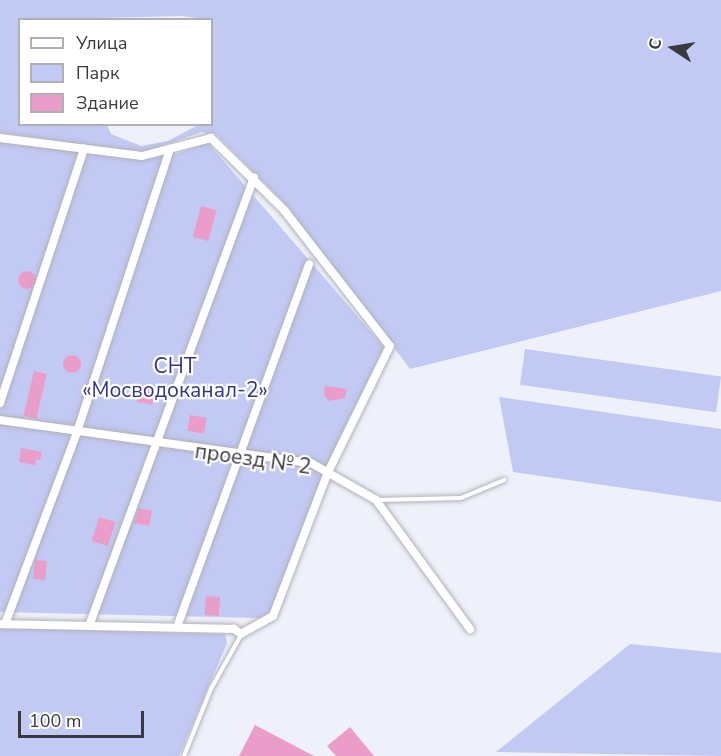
<!DOCTYPE html>
<meta charset="utf-8">
<style>
body{margin:0}
#map{position:relative;width:721px;height:756px;overflow:hidden;background:#eff1fa;font-family:"Nunito Sans",sans-serif}
div>[style]{position:absolute}
.green>*{inset:0;background:#c2c9f3;transform-origin:0 0}
.building>*{inset:0;background:#ea9dc8;transform-origin:0 0}
.round{border-radius:50%}
.roads{filter:drop-shadow(0 0 2px #b0b2ba) drop-shadow(0 0 2px #b0b2ba)}
.lane>*{height:4px;margin:-2px;padding:0 2px;transform-origin:2px;border-radius:2px;background:#fff}
.street>*{height:8px;margin:-4px;padding:0 4px;transform-origin:4px;border-radius:4px;background:#fff}
span{translate:-50% -50%;white-space:nowrap;text-align:center;line-height:1.15;-webkit-text-stroke:4.5px #fff;paint-order:stroke}
.park-label{font-size:21px;color:#343387}
.street-label{font-size:21px;color:#3a3a3e}
.legend{position:absolute;left:18px;top:18px;width:195px;height:108px;box-sizing:border-box;background:#fff;border:2px solid #b0b0b2;margin:0;padding:8px 10px;list-style:none;font-size:18px;color:#3a3a3e}
.legend li{display:flex;align-items:center;gap:12px;height:30px}
.legend b{width:30px;border:2px solid #b0b0b2}
.north{position:absolute;left:643px;top:18px;width:60px;height:60px;-webkit-text-stroke:4px #fff;paint-order:stroke;rotate:282deg;font-size:16px;font-weight:700;line-height:24px;text-align:center;color:#3a3a3e}
.north::after{content:'';display:block;margin:auto;width:21px;height:27px;background:#3a3a3e;clip-path:polygon(50% 0,100% 100%,50% 72%,0 100%)}
.scale{position:absolute;left:18px;top:711px;width:126px;height:27px;box-sizing:border-box;border:3px solid #3a3a3e;border-top:0;padding-left:8px;font-size:18px;line-height:21px;white-space:nowrap;color:#3a3a3e;-webkit-text-stroke:4px #fff;paint-order:stroke}
</style>
<div id="map">
<div class="green">
<i style="clip-path:polygon(evenodd,0 0,721px 0,721px 291px,410px 369px,288px 207px,217px 135px,202px 132px,141px 153px,0 133px,0 0,182px 16px,212px 20px,212px 124px,198px 125px,168px 141px,141px 146px,111px 134px,107px 124px,20px 124px,20px 20px,182px 16px)"></i>
<i style="clip-path:polygon(0 142px,143px 159px,176px 154px,208px 143px,384px 347px,329px 461px,271px 611px,261px 618px,0 612px)"></i>
<i style="left:525px;top:349px;width:198px;height:36px;rotate:8deg"></i>
<i style="clip-path:polygon(499px 397px,721px 429px,721px 502px,513px 472px)"></i>
<i style="clip-path:polygon(0 628px,225px 634px,227px 643px,179px 756px,0 756px)"></i>
<i style="clip-path:polygon(630px 644px,721px 653px,721px 756px,496px 752px)"></i>
</div>
<div class="building">
<i style="left:201px;top:206px;width:16px;height:32px;rotate:15deg"></i>
<i class="round" style="left:18px;top:271px;width:18px;height:18px"></i>
<i class="round" style="left:63px;top:355px;width:18px;height:18px"></i>
<i style="left:34px;top:371px;width:13px;height:46px;rotate:13deg"></i>
<i style="left:140px;top:385px;width:16px;height:17px;rotate:11deg"></i>
<i style="clip-path:polygon(325px 386px,347px 389px,345px 398px,329px 401px,324px 395px)"></i>
<i style="left:190px;top:415px;width:17px;height:16px;rotate:10deg"></i>
<i style="clip-path:polygon(21px 448px,42px 452px,40px 460px,36px 459px,35px 465px,19px 462px)"></i>
<i style="clip-path:polygon(139px 508px,152px 511px,149px 526px,134px 523px)"></i>
<i style="left:99px;top:517px;width:17px;height:25px;rotate:17deg"></i>
<i style="left:35px;top:560px;width:12px;height:19px;rotate:5deg"></i>
<i style="left:206px;top:596px;width:14px;height:19px;rotate:4deg"></i>
<i style="clip-path:polygon(255px 725px,314px 756px,239px 756px)"></i>
<i style="clip-path:polygon(350px 727px,374px 756px,336px 756px,327px 746px)"></i>
</div>
<div class="roads">
<div class="lane">
<i style="left:377px;top:500px;width:84px;rotate:-1.4deg"></i>
<i style="left:461px;top:498px;width:47px;rotate:-22.7deg"></i>
<i style="left:184px;top:756px;width:72px;rotate:-68.1deg"></i>
<i style="left:211px;top:689px;width:62px;rotate:-60.9deg"></i>
</div>
<div class="street">
<i style="left:0;top:138px;width:143px;rotate:7.2deg"></i>
<i style="left:142px;top:156px;width:71px;rotate:-14.6deg"></i>
<i style="left:211px;top:138px;width:103px;rotate:44.6deg"></i>
<i style="left:284px;top:210px;width:172px;rotate:52.1deg"></i>
<i style="left:390px;top:346px;width:140px;rotate:116.2deg"></i>
<i style="left:328px;top:472px;width:154px;rotate:110.9deg"></i>
<i style="left:273px;top:616px;width:37px;rotate:151deg"></i>
<i style="left:241px;top:634px;width:9px;rotate:-144deg"></i>
<i style="left:234px;top:629px;width:234px;rotate:-178.8deg"></i>
<i style="left:0;top:403px;width:268px;rotate:-71.7deg"></i>
<i style="left:0;top:420px;width:314px;rotate:7.9deg"></i>
<i style="left:311px;top:463px;width:75px;rotate:29.6deg"></i>
<i style="left:376px;top:500px;width:160px;rotate:53.9deg"></i>
<i style="left:5px;top:624px;width:205px;rotate:-69.4deg"></i>
<i style="left:77px;top:432px;width:295px;rotate:-71.8deg"></i>
<i style="left:89px;top:626px;width:478px;rotate:-69.8deg"></i>
<i style="left:177px;top:627px;width:386px;rotate:-70deg"></i>
</div>
</div>
<div class="park-label">
<span style="left:175px;top:378px">СНТ<br>«Мосводоканал-2»</span>
</div>
<div class="street-label">
<span style="left:253px;top:459px;rotate:8deg">проезд № 2</span>
</div>
<ul class="legend">
<li><b style="height:8px;background:#fff"></b>Улица</li>
<li><b style="height:16px;background:#c2c9f3"></b>Парк</li>
<li><b style="height:16px;background:#ea9dc8"></b>Здание</li>
</ul>
<div class="north">С</div>
<div class="scale">100 m</div>
</div>
